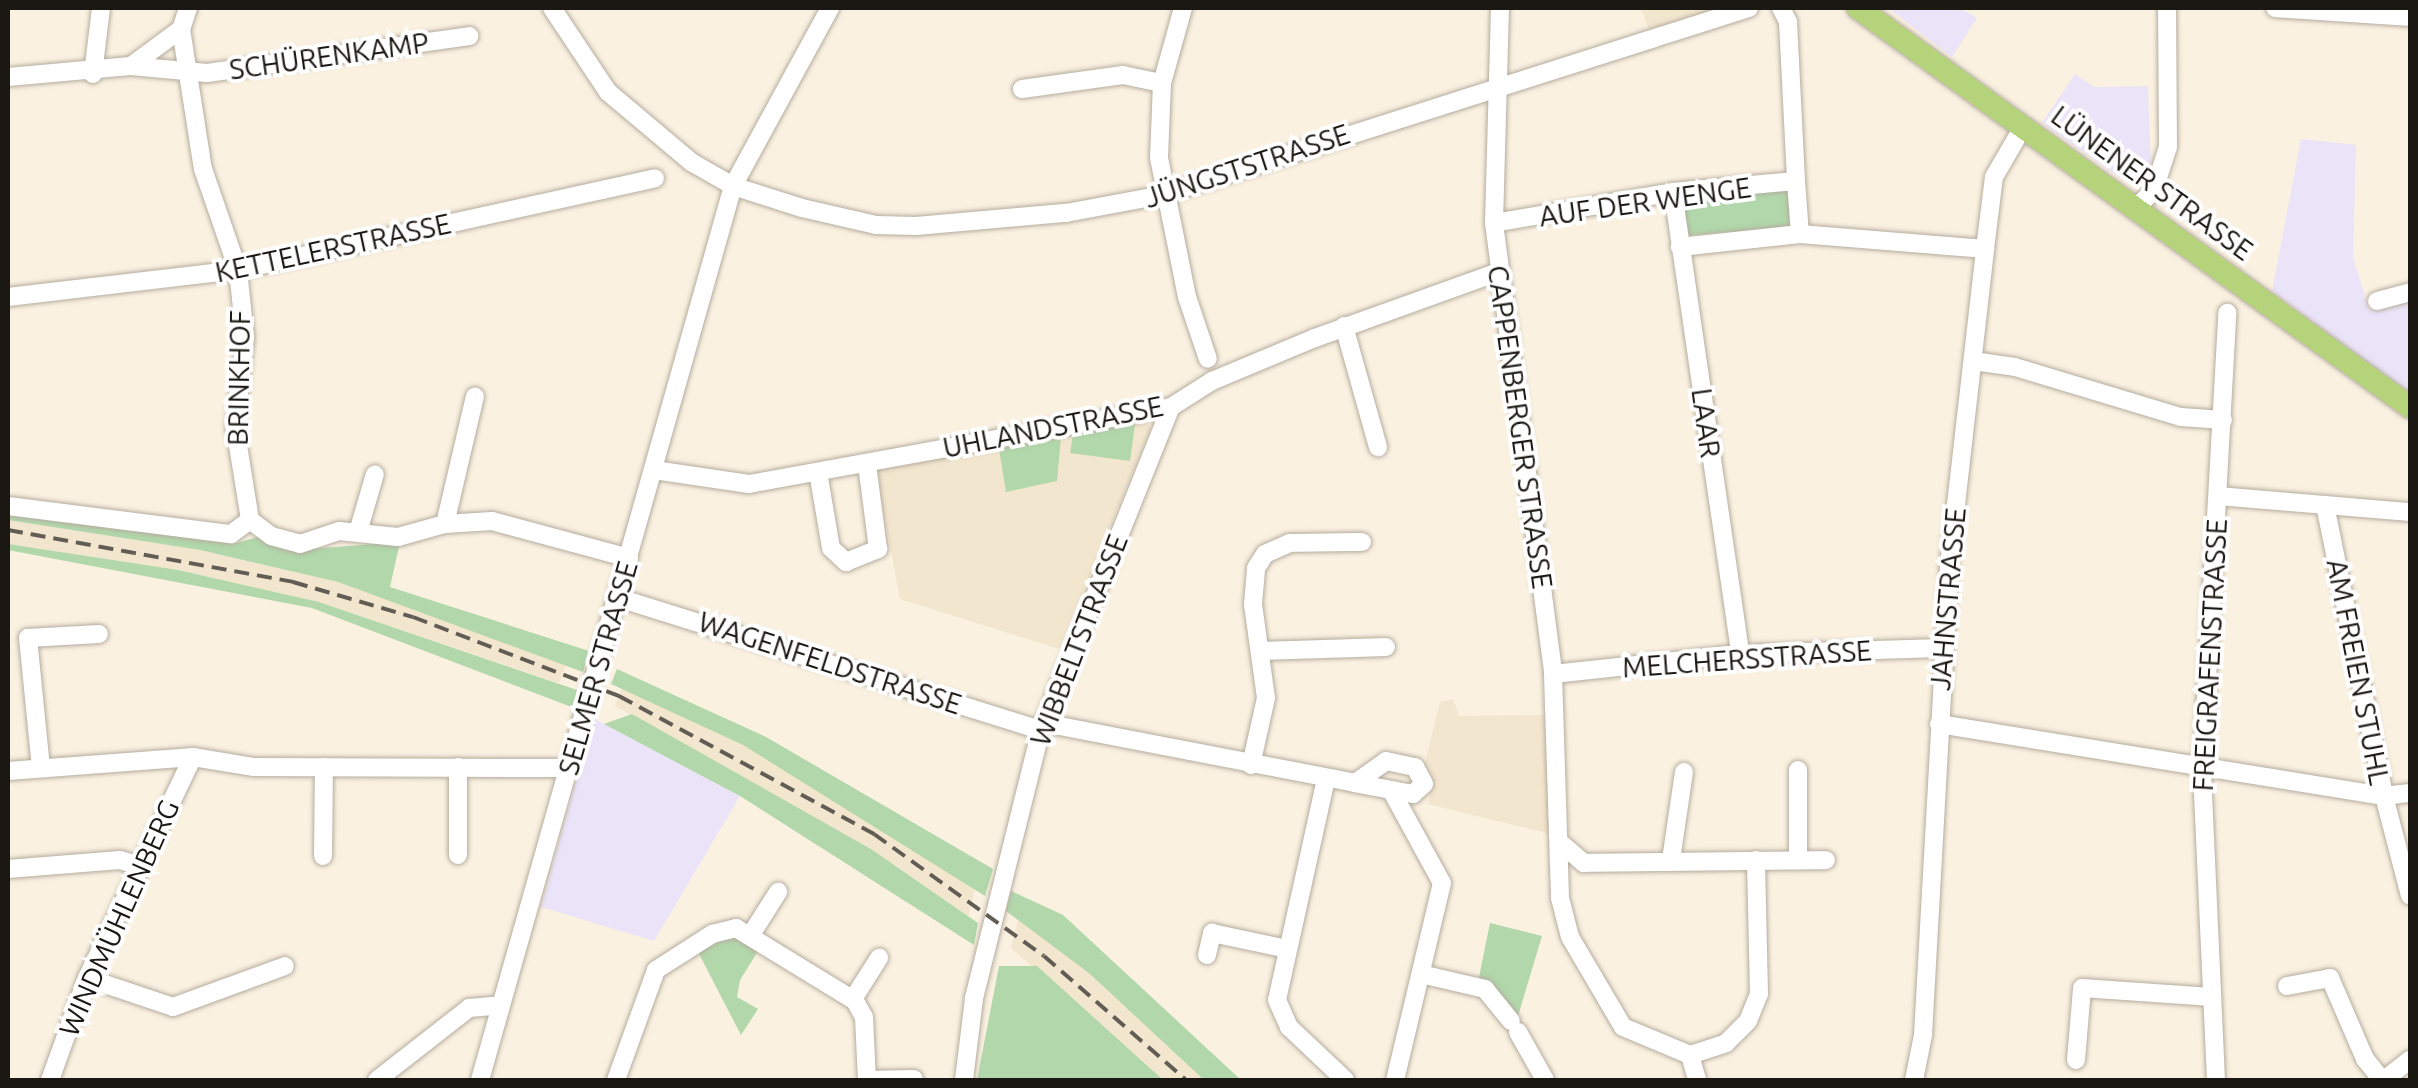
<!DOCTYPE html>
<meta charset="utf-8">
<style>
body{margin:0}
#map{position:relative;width:2418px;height:1088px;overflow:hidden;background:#faf1e1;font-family:Ubuntu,sans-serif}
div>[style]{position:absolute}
.commercial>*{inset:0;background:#ebe4f9}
.built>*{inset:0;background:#f3e6cf}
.green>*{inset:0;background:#b1d7ab;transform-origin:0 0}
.roads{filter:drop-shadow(0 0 2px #b5ac9e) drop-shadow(0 0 2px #b5ac9e)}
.minor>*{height:18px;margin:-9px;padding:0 9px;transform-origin:9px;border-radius:9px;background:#fff}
.major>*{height:22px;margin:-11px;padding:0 11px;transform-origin:11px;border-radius:11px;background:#b4d37a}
.rail>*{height:4px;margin-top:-2px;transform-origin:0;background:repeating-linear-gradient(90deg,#615c54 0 15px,transparent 0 23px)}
span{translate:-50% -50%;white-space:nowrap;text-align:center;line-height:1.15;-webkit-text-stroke:8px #fff;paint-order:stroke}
.street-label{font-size:28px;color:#1b1813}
.frame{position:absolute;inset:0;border:10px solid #1b1813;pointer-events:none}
</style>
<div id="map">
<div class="commercial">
<i style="clip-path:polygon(1888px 8px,1960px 8px,1977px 18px,1952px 57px)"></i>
<i style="clip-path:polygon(2075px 74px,2094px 87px,2148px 86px,2151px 167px,2143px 178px,2120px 178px,2042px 123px)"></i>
<i style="clip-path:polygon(2301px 139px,2356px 145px,2353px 257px,2369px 309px,2410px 300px,2410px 395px,2272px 291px)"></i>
<i style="clip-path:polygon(593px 718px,740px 796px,654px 941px,541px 907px)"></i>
</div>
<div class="built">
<i style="clip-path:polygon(1641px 8px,1718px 8px,1649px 30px)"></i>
<i style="clip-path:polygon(1144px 421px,1151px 428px,1059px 649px,900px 599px,876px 470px)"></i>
<i style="clip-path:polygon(8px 520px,200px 550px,338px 582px,566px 665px,559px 683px,319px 602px,178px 570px,8px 544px)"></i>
<i style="clip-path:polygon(622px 688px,743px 745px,975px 888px,969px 916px,871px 849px,615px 706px)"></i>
<i style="clip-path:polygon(1453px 699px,1459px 716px,1545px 715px,1551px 834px,1428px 804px,1433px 777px,1425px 763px,1440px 702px)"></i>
<i style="clip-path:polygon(1018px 920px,1090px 974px,1204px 1080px,1163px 1080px,1011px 948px)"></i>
</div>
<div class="green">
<i style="left:1789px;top:189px;width:39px;height:108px;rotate:86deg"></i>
<i style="clip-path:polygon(1135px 424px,1130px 461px,1070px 453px,1073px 434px)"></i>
<i style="clip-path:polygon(1061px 437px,1057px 481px,1006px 492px,999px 449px)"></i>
<i style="clip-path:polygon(8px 513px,233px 544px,258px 537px,296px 550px,400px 542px,390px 587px,589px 651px,583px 672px,338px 582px,200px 550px,8px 520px)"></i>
<i style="clip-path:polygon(8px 544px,178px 570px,319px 602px,577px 690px,574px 708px,312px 608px,8px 550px)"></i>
<i style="clip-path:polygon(617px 669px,766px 737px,993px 869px,985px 896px,743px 745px,611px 684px)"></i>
<i style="clip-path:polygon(632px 714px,871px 849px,978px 923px,974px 945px,740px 796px,604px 724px)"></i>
<i style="clip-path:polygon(1011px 891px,1063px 915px,1241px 1080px,1204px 1080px,1090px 974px,1006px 911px)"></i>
<i style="clip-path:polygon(1490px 923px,1542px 936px,1518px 1016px,1501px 995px,1478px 982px)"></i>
<i style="clip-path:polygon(733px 935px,760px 948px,740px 980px,737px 997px,758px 1009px,741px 1035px,698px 952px)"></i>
<i style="clip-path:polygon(999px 966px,1037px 966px,1163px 1080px,977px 1080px)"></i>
</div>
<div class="roads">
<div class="minor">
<i style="left:188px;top:8px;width:22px;rotate:108deg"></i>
<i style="left:181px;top:29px;width:142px;rotate:81.1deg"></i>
<i style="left:203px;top:169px;width:107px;rotate:70.9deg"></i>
<i style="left:238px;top:270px;width:67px;rotate:84deg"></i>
<i style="left:245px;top:337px;width:91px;rotate:96.3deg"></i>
<i style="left:235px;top:427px;width:94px;rotate:80.8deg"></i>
<i style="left:250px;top:520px;width:26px;rotate:37deg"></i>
<i style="left:271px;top:536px;width:30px;rotate:15deg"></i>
<i style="left:300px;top:544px;width:41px;rotate:-18.4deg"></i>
<i style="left:339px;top:531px;width:59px;rotate:5.8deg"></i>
<i style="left:398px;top:537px;width:49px;rotate:-15.5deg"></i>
<i style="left:445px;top:524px;width:47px;rotate:-3.7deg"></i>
<i style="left:492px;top:521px;width:142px;rotate:15.1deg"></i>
<i style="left:552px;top:8px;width:101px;rotate:56.3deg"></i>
<i style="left:608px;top:92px;width:109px;rotate:40.1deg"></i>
<i style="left:691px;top:162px;width:48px;rotate:29.7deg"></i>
<i style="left:733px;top:186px;width:72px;rotate:17.7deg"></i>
<i style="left:802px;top:208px;width:76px;rotate:12.9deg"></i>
<i style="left:876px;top:225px;width:40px;rotate:1.4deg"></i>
<i style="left:916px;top:226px;width:151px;rotate:-5deg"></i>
<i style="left:1066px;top:213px;width:98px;rotate:-10.6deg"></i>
<i style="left:1162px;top:195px;width:616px;rotate:-17.67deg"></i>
<i style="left:1183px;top:8px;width:78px;rotate:105.6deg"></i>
<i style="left:1162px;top:83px;width:75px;rotate:92.3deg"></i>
<i style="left:1159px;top:158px;width:142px;rotate:78.6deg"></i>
<i style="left:1187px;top:297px;width:65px;rotate:71.3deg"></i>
<i style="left:1500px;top:8px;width:215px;rotate:91.6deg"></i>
<i style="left:1494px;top:223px;width:455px;rotate:82.5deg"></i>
<i style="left:1553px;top:674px;width:224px;rotate:88.2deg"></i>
<i style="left:1560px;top:898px;width:40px;rotate:75.6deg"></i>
<i style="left:1570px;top:937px;width:104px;rotate:59.5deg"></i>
<i style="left:1623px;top:1027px;width:73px;rotate:22.7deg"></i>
<i style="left:1690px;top:1055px;width:38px;rotate:-18deg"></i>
<i style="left:1726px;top:1043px;width:31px;rotate:-45deg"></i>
<i style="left:1748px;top:1021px;width:29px;rotate:-68deg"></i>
<i style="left:1759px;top:994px;width:134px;rotate:-91.3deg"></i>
<i style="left:1781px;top:8px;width:16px;rotate:63deg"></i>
<i style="left:1788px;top:22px;width:159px;rotate:87.1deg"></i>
<i style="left:2275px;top:8px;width:135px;rotate:3.8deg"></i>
<i style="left:131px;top:66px;width:62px;rotate:-36.5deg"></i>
<i style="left:93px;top:74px;width:66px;rotate:-83.1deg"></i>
<i style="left:8px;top:77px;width:123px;rotate:-5.1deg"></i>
<i style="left:131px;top:66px;width:76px;rotate:5.3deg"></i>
<i style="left:207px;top:73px;width:265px;rotate:-8deg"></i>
<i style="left:1022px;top:89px;width:102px;rotate:-7.9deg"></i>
<i style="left:1123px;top:75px;width:40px;rotate:12deg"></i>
<i style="left:1673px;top:192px;width:467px;rotate:81.7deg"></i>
<i style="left:2136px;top:208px;width:25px;rotate:-45deg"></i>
<i style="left:2154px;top:190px;width:45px;rotate:-72deg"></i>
<i style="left:2168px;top:147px;width:139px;rotate:-90.4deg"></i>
<i style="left:1494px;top:223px;width:182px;rotate:-9.8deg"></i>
<i style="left:1673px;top:192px;width:123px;rotate:-5.1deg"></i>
<i style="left:1796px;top:181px;width:53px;rotate:85.7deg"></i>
<i style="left:1800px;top:234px;width:121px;rotate:173.8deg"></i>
<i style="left:1800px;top:234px;width:186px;rotate:4.6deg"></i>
<i style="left:8px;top:297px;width:232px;rotate:-6.7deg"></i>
<i style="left:238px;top:270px;width:427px;rotate:-12.4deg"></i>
<i style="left:2377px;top:301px;width:34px;rotate:-15deg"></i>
<i style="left:1344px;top:326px;width:126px;rotate:74.3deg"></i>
<i style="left:1973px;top:361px;width:42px;rotate:8.1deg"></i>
<i style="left:2015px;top:367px;width:173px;rotate:16.8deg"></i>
<i style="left:2181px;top:417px;width:42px;rotate:4.1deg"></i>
<i style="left:654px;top:470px;width:96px;rotate:8.4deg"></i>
<i style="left:749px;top:484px;width:429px;rotate:-10.3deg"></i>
<i style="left:1171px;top:407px;width:49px;rotate:-32.4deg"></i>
<i style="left:1212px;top:381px;width:112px;rotate:-22.7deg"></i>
<i style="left:1315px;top:338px;width:195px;rotate:-19.8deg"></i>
<i style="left:818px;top:472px;width:77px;rotate:80.3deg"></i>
<i style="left:831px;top:548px;width:21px;rotate:43deg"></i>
<i style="left:846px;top:562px;width:35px;rotate:-22deg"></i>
<i style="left:878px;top:549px;width:86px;rotate:-97.4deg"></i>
<i style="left:2218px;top:496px;width:193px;rotate:4.8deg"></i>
<i style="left:2325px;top:505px;width:297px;rotate:78.5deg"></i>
<i style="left:2384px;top:796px;width:103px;rotate:75.4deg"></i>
<i style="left:8px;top:506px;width:225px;rotate:7.2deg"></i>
<i style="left:231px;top:534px;width:24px;rotate:-36deg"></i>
<i style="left:445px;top:524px;width:131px;rotate:-76.8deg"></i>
<i style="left:358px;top:532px;width:60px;rotate:-73.7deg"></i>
<i style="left:619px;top:598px;width:442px;rotate:17.4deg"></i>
<i style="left:1261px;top:651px;width:125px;rotate:-1.8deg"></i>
<i style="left:1553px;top:674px;width:188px;rotate:-6.1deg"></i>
<i style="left:1740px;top:654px;width:202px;rotate:-1.7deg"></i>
<i style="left:1044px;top:723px;width:317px;rotate:10.9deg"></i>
<i style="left:1355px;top:783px;width:38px;rotate:-35deg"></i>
<i style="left:1386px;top:761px;width:30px;rotate:12deg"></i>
<i style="left:1415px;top:767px;width:19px;rotate:62deg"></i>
<i style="left:1424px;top:784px;width:15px;rotate:138deg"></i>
<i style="left:1413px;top:794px;width:59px;rotate:-169.3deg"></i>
<i style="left:1939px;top:724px;width:451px;rotate:9.2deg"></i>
<i style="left:2384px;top:796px;width:26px;rotate:-7deg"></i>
<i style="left:1251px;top:765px;width:69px;rotate:-77.4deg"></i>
<i style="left:1266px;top:698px;width:95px;rotate:-97.9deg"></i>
<i style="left:1253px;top:604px;width:36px;rotate:-85deg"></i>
<i style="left:1256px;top:568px;width:17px;rotate:-57deg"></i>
<i style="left:1265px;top:554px;width:27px;rotate:-24deg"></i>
<i style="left:1290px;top:543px;width:72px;rotate:-0.8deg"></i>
<i style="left:458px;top:767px;width:88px;rotate:90deg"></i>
<i style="left:41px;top:768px;width:131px;rotate:-95.7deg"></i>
<i style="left:28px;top:638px;width:71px;rotate:-3.2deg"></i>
<i style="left:1798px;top:770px;width:89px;rotate:90deg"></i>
<i style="left:8px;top:771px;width:186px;rotate:-4.3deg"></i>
<i style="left:193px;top:757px;width:62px;rotate:9.3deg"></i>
<i style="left:254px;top:767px;width:316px;rotate:0.2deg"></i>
<i style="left:1326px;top:779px;width:226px;rotate:102.5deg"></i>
<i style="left:1277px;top:1000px;width:30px;rotate:66deg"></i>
<i style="left:1289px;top:1027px;width:77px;rotate:43.4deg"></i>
<i style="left:1391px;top:790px;width:106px;rotate:61.3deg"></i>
<i style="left:1442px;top:883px;width:203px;rotate:103.4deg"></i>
<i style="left:1563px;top:845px;width:28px;rotate:41deg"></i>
<i style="left:1584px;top:863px;width:242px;rotate:-0.7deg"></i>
<i style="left:323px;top:856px;width:89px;rotate:-89.4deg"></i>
<i style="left:1671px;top:860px;width:89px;rotate:-81.6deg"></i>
<i style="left:8px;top:869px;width:112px;rotate:-4.6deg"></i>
<i style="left:120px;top:860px;width:22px;rotate:16deg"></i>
<i style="left:752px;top:933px;width:49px;rotate:-57.6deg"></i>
<i style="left:1207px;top:955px;width:23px;rotate:-77deg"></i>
<i style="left:1212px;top:933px;width:77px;rotate:12deg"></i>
<i style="left:1425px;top:975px;width:62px;rotate:13.1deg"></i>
<i style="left:1485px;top:989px;width:41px;rotate:50.9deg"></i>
<i style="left:87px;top:978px;width:91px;rotate:18.6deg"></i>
<i style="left:173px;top:1007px;width:119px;rotate:-20.1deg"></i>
<i style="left:2287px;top:986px;width:44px;rotate:-10.5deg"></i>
<i style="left:2330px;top:978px;width:88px;rotate:66.6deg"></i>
<i style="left:2365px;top:1059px;width:27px;rotate:51deg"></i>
<i style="left:853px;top:999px;width:49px;rotate:-57.6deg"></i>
<i style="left:1518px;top:1032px;width:55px;rotate:60.6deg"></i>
<i style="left:1690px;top:1055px;width:26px;rotate:74deg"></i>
<i style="left:2076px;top:1060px;width:72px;rotate:-85.2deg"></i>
<i style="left:2082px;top:988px;width:130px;rotate:4deg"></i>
<i style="left:50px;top:1080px;width:109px;rotate:-70.1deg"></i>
<i style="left:87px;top:978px;width:245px;rotate:-64.4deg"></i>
<i style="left:377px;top:1080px;width:117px;rotate:-38deg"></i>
<i style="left:469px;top:1008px;width:32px;rotate:-5deg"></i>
<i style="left:480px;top:1080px;width:929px;rotate:-74.2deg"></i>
<i style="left:733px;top:186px;width:203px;rotate:-61.4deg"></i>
<i style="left:616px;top:1080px;width:117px;rotate:-70deg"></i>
<i style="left:656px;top:970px;width:67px;rotate:-32.7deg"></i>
<i style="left:712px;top:934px;width:25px;rotate:-14deg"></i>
<i style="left:736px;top:928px;width:140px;rotate:31.5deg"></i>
<i style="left:855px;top:1001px;width:18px;rotate:61deg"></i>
<i style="left:864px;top:1017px;width:63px;rotate:87.3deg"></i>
<i style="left:867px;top:1080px;width:47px;rotate:-1.2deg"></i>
<i style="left:964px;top:1080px;width:83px;rotate:-83deg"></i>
<i style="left:974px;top:998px;width:276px;rotate:-76deg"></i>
<i style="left:1041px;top:730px;width:348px;rotate:-68.1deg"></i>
<i style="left:1914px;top:1080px;width:46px;rotate:-78.7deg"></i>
<i style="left:1923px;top:1035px;width:470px;rotate:-86.8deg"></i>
<i style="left:1949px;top:566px;width:319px;rotate:-83.5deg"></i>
<i style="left:1985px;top:249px;width:73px;rotate:-82.9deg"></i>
<i style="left:1994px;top:177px;width:58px;rotate:-59.9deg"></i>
<i style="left:2216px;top:1080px;width:313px;rotate:-92.6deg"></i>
<i style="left:2202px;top:767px;width:455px;rotate:-86.8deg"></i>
<i style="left:2384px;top:1080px;width:33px;rotate:-38deg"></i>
</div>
<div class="major">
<i style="left:1858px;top:8px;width:681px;rotate:35.86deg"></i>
</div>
</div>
<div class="rail">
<i style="left:8px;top:530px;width:290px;rotate:10.3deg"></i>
<i style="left:293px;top:582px;width:125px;rotate:16.3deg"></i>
<i style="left:413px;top:617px;width:221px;rotate:21deg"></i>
<i style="left:619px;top:696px;width:290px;rotate:28.4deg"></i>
<i style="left:874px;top:834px;width:209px;rotate:35.7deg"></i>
<i style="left:1044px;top:956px;width:189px;rotate:41.1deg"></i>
</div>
<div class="street-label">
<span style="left:329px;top:56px;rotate:-8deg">SCHÜRENKAMP</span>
<span style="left:1247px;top:166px;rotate:-18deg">JÜNGSTSTRASSE</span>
<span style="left:2152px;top:183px;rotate:36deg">LÜNENER STRASSE</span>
<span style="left:1645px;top:202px;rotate:-8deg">AUF DER WENGE</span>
<span style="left:333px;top:248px;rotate:-12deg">KETTELERSTRASSE</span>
<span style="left:239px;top:378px;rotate:-89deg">BRINKHOF</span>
<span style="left:1706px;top:423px;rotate:82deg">LAAR</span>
<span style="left:1053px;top:427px;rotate:-11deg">UHLANDSTRASSE</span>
<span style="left:1520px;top:427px;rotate:82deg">CAPPENBERGER STRASSE</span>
<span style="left:1948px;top:599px;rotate:-85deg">JAHNSTRASSE</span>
<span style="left:1079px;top:640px;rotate:-69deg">WIBBELTSTRASSE</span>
<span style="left:2210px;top:655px;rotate:-87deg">FREIGRAFENSTRASSE</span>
<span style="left:1747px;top:659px;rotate:-4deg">MELCHERSSTRASSE</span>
<span style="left:830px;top:663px;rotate:18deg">WAGENFELDSTRASSE</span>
<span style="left:598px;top:668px;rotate:-74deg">SELMER STRASSE</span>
<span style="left:2358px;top:672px;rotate:79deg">AM FREIEN STUHL</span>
<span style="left:119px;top:918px;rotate:-66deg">WINDMÜHLENBERG</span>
</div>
<div class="frame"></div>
</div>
